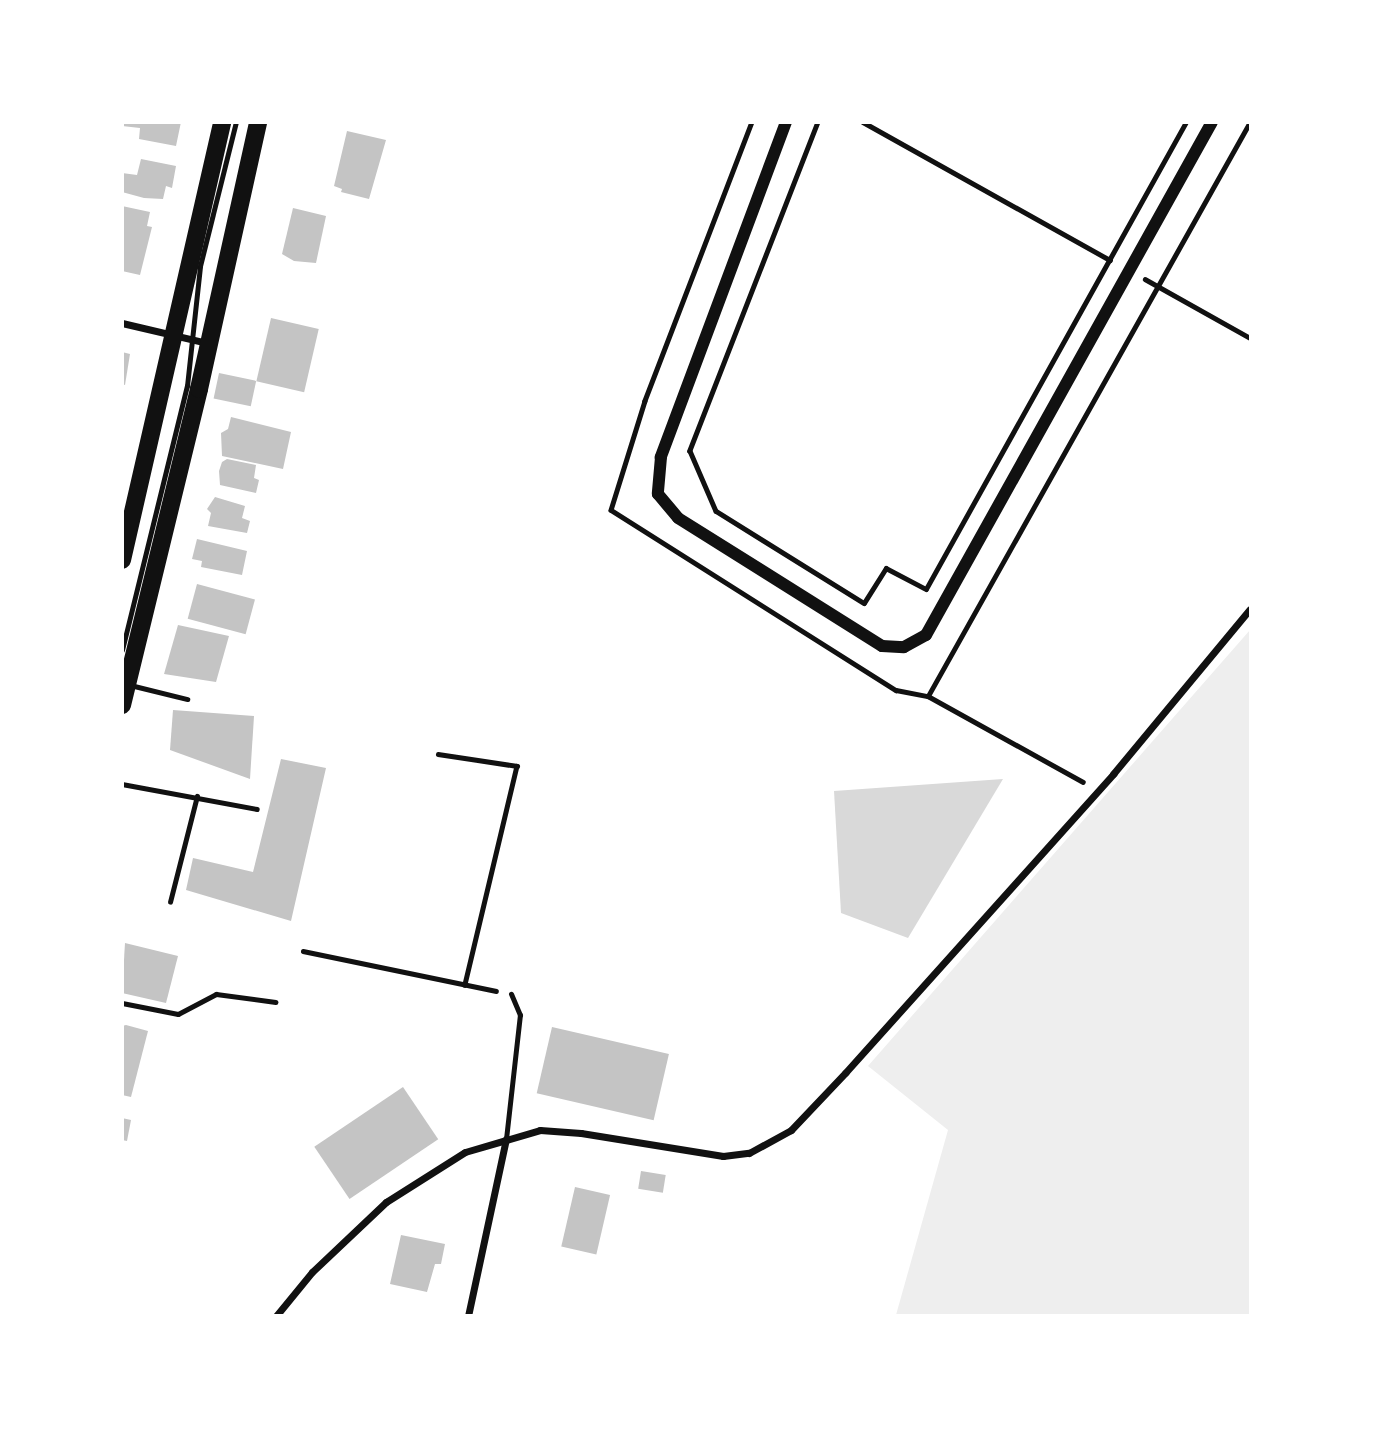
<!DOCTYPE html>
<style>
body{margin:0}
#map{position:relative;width:1373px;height:1438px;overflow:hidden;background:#fff;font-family:Jost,sans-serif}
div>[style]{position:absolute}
.green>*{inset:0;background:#eee}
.water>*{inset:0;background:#d9d9d9}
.building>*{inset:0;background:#c4c4c4;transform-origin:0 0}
.path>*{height:4.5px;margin:-2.25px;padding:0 2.25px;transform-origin:2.25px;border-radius:2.25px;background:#111}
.service>*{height:5px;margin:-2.5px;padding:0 2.5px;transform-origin:2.5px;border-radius:2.5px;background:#111}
.minor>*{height:7px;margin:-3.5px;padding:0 3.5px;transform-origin:3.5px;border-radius:3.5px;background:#111}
.tertiary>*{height:12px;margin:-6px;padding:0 6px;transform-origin:6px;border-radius:6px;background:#111}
.primary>*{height:18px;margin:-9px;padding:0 9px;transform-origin:9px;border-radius:9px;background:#111}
span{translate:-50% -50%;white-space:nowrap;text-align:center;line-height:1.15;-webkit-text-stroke:5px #fff;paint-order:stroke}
.frame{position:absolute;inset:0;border:124px solid #fff;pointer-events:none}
</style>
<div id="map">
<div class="green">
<i style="clip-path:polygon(1250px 630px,1250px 1315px,896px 1315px,948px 1130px,868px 1066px)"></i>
</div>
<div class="water">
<i style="clip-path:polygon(1003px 779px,908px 938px,841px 913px,834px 791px)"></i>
</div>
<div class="building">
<i style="clip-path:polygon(122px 122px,181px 122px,176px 146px,139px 139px,140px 128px,122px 126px)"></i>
<i style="clip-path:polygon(347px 131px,386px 140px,369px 199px,341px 192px,342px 189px,334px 186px)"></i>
<i style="clip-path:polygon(141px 159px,176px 166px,172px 188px,166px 186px,163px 199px,144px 198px,122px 192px,122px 173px,137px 175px)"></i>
<i style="clip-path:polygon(122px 206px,150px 212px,147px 226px,152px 227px,140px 275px,122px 271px)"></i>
<i style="clip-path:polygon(293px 208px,326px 216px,316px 263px,294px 261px,282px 254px)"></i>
<i style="left:271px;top:318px;width:49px;height:65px;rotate:13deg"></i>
<i style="clip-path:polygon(122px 352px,130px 354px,125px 385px,122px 384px)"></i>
<i style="left:219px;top:373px;width:38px;height:26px;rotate:12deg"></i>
<i style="clip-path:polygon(231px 417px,291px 432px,283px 469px,222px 456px,221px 433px,228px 429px)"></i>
<i style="clip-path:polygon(227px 459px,256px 465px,254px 478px,259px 480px,256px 493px,220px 485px,219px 471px,222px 462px)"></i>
<i style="clip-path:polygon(215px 497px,245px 506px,242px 518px,250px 521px,247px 533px,208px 526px,211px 513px,207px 509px)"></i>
<i style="clip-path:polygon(197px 539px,247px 551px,242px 575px,201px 567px,202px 561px,192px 559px)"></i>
<i style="left:197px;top:584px;width:60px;height:36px;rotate:15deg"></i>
<i style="clip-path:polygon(178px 625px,229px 636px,216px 682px,164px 674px)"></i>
<i style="clip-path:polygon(173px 710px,254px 716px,250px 779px,170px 750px)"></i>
<i style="clip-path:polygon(281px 759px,326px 768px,291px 921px,186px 890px,193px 858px,253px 872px)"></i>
<i style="clip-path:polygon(125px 943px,178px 956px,166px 1003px,122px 993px)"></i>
<i style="clip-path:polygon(126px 1025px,148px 1031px,131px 1097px,122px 1095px,122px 1026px)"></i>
<i style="left:552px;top:1027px;width:120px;height:68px;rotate:13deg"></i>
<i style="left:403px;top:1087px;width:63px;height:107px;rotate:56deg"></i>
<i style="clip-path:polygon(122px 1118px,131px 1120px,127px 1141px,122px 1140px)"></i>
<i style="left:641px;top:1171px;width:25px;height:18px;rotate:9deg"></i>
<i style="left:575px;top:1187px;width:36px;height:61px;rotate:13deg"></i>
<i style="clip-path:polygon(401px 1235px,445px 1244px,441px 1264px,435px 1264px,427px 1292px,390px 1284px)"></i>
</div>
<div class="path">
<i style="left:752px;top:122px;width:299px;rotate:111deg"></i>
<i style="left:645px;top:401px;width:114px;rotate:107.3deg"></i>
<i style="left:611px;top:510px;width:337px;rotate:32.3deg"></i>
<i style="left:896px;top:690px;width:33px;rotate:11deg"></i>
<i style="left:928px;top:696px;width:658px;rotate:-60.71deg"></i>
<i style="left:818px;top:122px;width:353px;rotate:111.3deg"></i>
<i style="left:690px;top:451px;width:65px;rotate:66.6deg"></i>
<i style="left:716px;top:511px;width:174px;rotate:31.9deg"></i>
<i style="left:864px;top:603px;width:41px;rotate:-57.8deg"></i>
<i style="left:886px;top:568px;width:45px;rotate:27.7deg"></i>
<i style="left:926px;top:589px;width:534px;rotate:-60.89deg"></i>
<i style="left:863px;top:122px;width:283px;rotate:29.2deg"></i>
<i style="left:1145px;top:279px;width:120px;rotate:29.3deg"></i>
<i style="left:928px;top:696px;width:177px;rotate:29deg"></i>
<i style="left:438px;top:754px;width:80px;rotate:8.6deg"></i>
<i style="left:517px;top:766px;width:225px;rotate:103.4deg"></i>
<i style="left:122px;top:784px;width:137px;rotate:10.5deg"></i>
<i style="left:170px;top:902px;width:109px;rotate:-75.7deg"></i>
<i style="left:303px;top:951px;width:197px;rotate:11.7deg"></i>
</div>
<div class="service">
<i style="left:122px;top:650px;width:272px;rotate:-76.2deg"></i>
<i style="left:187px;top:386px;width:121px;rotate:-83.8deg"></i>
<i style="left:200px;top:266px;width:148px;rotate:-76deg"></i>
<i style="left:130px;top:685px;width:59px;rotate:13.8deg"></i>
<i style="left:122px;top:1003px;width:57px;rotate:11.1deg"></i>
<i style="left:178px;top:1014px;width:43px;rotate:-27.8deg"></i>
<i style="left:216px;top:994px;width:60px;rotate:7.7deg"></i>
<i style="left:506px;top:1139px;width:125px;rotate:-83.6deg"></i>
<i style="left:520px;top:1015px;width:23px;rotate:-113deg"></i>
</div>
<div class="minor">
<i style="left:122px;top:323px;width:87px;rotate:13.2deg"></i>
<i style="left:276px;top:1316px;width:57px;rotate:-50.7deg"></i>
<i style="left:312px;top:1272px;width:102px;rotate:-43.4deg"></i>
<i style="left:386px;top:1202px;width:93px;rotate:-32.3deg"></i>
<i style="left:465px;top:1152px;width:78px;rotate:-16.3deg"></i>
<i style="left:540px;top:1130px;width:41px;rotate:4.2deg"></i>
<i style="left:581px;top:1133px;width:144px;rotate:9.2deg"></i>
<i style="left:723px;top:1156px;width:26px;rotate:-7deg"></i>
<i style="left:749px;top:1153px;width:48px;rotate:-28.7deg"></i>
<i style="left:791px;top:1130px;width:79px;rotate:-46.5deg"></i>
<i style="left:845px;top:1073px;width:402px;rotate:-48.1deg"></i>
<i style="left:1113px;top:774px;width:214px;rotate:-50.3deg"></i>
<i style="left:468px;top:1316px;width:181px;rotate:-77.9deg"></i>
</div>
<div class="tertiary">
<i style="left:786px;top:122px;width:358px;rotate:110.5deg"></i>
<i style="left:661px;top:457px;width:37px;rotate:95deg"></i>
<i style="left:658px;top:494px;width:31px;rotate:50deg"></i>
<i style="left:678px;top:518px;width:241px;rotate:32.1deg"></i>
<i style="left:882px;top:646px;width:22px;rotate:3deg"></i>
<i style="left:904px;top:647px;width:25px;rotate:-29deg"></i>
<i style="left:926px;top:635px;width:587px;rotate:-60.86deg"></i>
</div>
<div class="primary">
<i style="left:122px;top:560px;width:449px;rotate:-77.1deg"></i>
<i style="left:122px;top:705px;width:325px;rotate:-76.3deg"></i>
<i style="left:199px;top:389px;width:273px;rotate:-77.5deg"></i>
</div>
<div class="frame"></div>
</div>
